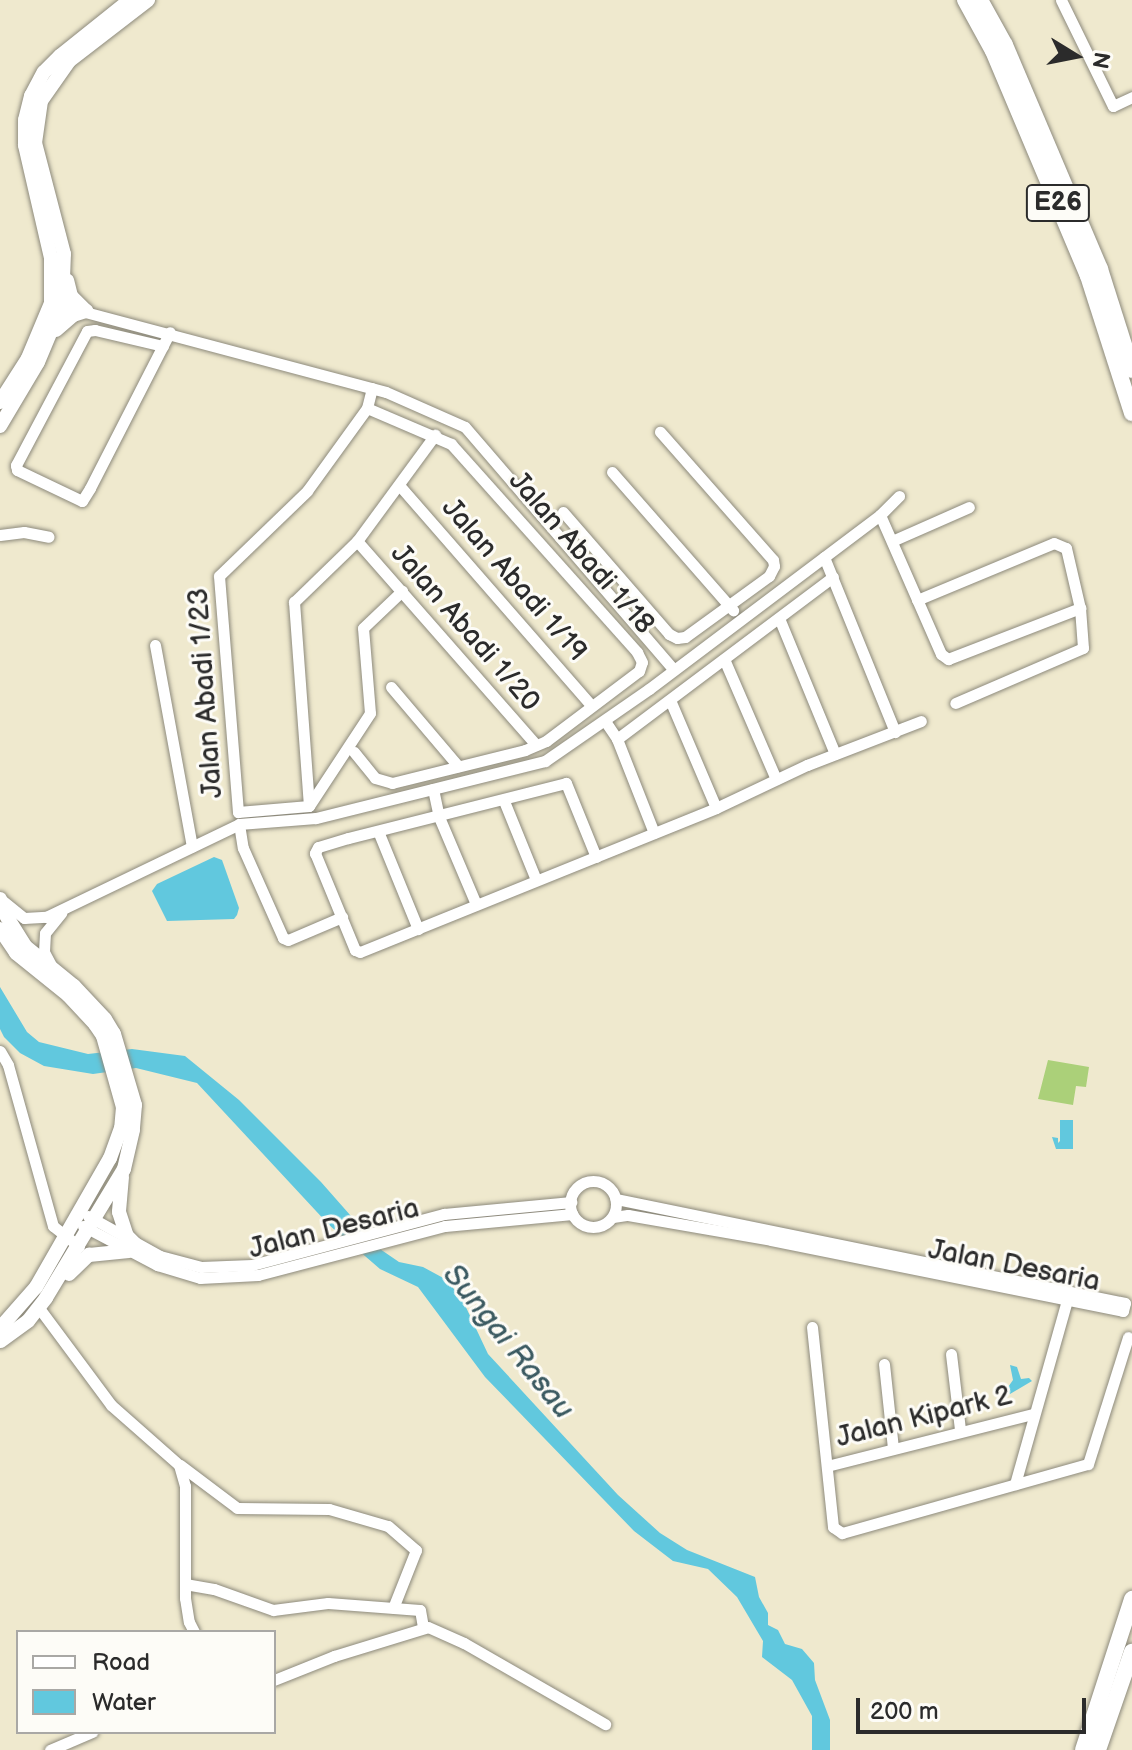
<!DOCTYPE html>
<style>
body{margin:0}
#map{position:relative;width:1132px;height:1750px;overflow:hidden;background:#efe9ce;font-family:"Balsamiq Sans",sans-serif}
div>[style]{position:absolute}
.green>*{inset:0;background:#abd079}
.water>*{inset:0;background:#61c8de}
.roads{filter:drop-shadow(0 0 2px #8d8a7c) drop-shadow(0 0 2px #8d8a7c)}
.minor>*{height:11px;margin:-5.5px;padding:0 5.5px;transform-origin:5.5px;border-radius:5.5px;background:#fff}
.minor>.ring{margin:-5.5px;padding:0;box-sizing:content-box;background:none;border:11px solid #fff;border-radius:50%}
.major>*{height:14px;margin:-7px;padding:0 7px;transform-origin:7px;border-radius:7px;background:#fff}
.highway>*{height:16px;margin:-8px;padding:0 8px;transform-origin:8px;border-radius:8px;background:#fff}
span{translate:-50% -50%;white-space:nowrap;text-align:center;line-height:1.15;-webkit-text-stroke:6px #fdfcf7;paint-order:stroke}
.shield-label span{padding:2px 6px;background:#fdfcf7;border:2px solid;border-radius:6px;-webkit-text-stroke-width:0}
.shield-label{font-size:26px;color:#2b2b2b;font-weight:700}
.street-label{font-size:28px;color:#2b2b2b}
.water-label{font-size:30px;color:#3b5a61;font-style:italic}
.legend{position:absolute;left:16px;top:1630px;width:260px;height:104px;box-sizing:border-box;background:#fdfcf7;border:2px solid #a9a8a5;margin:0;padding:10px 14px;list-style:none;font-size:24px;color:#2b2b2b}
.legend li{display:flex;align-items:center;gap:16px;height:40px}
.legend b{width:40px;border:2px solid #a9a8a5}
.north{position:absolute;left:1036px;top:16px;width:80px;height:80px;-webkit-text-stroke:6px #fdfcf7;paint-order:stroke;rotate:100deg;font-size:22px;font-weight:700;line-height:32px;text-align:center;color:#2b2b2b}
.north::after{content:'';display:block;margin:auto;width:28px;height:36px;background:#2b2b2b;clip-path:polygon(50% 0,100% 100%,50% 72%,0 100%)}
.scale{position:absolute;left:856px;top:1698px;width:230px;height:36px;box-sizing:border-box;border:4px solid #2b2b2b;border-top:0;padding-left:10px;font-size:24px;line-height:28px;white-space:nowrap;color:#2b2b2b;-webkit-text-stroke:6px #fdfcf7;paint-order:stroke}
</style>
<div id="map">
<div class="green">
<i style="clip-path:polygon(1048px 1060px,1089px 1067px,1086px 1087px,1076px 1086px,1073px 1105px,1038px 1099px)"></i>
</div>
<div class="water">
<i style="clip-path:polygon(214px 857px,222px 860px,239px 908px,237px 915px,234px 919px,167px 921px,152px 891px,157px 884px)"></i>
<i style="clip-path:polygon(0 987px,27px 1032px,39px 1042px,88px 1054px,132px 1049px,185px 1056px,239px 1100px,321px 1182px,380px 1249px,399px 1262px,423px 1267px,447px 1280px,463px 1301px,488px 1354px,618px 1495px,660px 1533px,687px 1550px,755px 1577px,759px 1597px,768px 1613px,768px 1625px,778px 1630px,785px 1644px,802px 1649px,814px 1663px,815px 1680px,830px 1720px,830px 1750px,812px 1750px,812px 1716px,792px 1680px,762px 1657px,763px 1641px,737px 1597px,708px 1569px,673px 1561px,634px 1531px,485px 1377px,418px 1287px,380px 1269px,329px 1225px,197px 1083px,136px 1068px,93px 1074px,44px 1066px,20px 1053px,4px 1037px,0 1029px)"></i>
<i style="clip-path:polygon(1060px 1120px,1073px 1120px,1073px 1149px,1056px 1149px,1052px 1137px,1058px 1138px,1058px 1143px,1060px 1141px)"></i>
<i style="clip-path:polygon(1010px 1365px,1017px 1367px,1021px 1379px,1029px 1378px,1032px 1381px,1010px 1394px,1006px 1390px,1013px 1380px)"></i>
</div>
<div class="roads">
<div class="minor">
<i style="left:1061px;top:0;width:118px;rotate:63.9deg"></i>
<i style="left:1113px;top:106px;width:21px;rotate:-25deg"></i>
<i style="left:55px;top:304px;width:342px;rotate:14.9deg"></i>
<i style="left:386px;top:392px;width:86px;rotate:23.9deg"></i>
<i style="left:465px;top:427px;width:319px;rotate:49.3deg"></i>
<i style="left:163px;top:346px;width:70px;rotate:-166.8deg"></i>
<i style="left:95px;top:330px;width:8px;rotate:173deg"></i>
<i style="left:87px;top:331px;width:152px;rotate:117.9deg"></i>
<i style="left:16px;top:465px;width:5px;rotate:79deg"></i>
<i style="left:17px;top:470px;width:72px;rotate:25.5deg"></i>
<i style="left:82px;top:501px;width:15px;rotate:-58deg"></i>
<i style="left:90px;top:488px;width:175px;rotate:-62.9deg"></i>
<i style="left:372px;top:388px;width:21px;rotate:104deg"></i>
<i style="left:367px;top:408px;width:102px;rotate:125.9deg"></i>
<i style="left:307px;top:491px;width:122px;rotate:136deg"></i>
<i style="left:219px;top:576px;width:237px;rotate:85.4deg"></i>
<i style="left:238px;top:812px;width:71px;rotate:-4.8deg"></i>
<i style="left:309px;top:806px;width:111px;rotate:-56.7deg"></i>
<i style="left:370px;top:713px;width:85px;rotate:-94.7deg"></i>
<i style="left:363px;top:628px;width:54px;rotate:-43.5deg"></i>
<i style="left:612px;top:472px;width:184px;rotate:48.8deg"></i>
<i style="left:399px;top:485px;width:293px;rotate:48.9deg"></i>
<i style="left:563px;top:512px;width:162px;rotate:49deg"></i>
<i style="left:669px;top:634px;width:9px;rotate:27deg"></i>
<i style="left:677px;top:638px;width:8px;rotate:-7deg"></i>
<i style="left:685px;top:637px;width:104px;rotate:-36deg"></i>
<i style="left:769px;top:576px;width:11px;rotate:-63deg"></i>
<i style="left:774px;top:566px;width:6px;rotate:-99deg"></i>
<i style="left:773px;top:560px;width:171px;rotate:-131.4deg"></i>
<i style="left:880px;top:515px;width:152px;rotate:66.3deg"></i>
<i style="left:941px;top:654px;width:9px;rotate:36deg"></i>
<i style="left:948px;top:659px;width:142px;rotate:-21.1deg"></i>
<i style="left:0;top:535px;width:24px;rotate:-7deg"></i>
<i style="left:24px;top:532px;width:25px;rotate:11deg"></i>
<i style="left:357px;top:541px;width:271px;rotate:48.7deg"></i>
<i style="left:892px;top:541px;width:84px;rotate:-23.8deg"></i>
<i style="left:824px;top:557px;width:189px;rotate:67.9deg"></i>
<i style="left:917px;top:600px;width:148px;rotate:-22.6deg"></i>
<i style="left:1054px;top:543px;width:13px;rotate:23deg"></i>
<i style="left:1066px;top:548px;width:62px;rotate:76.9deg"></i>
<i style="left:1080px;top:608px;width:40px;rotate:85.7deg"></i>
<i style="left:1083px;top:648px;width:139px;rotate:156.7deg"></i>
<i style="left:779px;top:618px;width:147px;rotate:67.6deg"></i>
<i style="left:155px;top:645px;width:205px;rotate:79.6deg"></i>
<i style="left:724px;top:659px;width:131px;rotate:66.6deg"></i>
<i style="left:391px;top:687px;width:104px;rotate:49.7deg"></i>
<i style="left:670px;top:700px;width:117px;rotate:66.9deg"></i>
<i style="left:605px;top:721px;width:22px;rotate:56deg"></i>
<i style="left:617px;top:739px;width:101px;rotate:68.5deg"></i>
<i style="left:617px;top:739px;width:270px;rotate:-36.9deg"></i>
<i style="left:354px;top:752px;width:33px;rotate:51deg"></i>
<i style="left:375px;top:778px;width:18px;rotate:16deg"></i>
<i style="left:392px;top:783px;width:137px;rotate:-13.9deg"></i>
<i style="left:525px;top:750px;width:23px;rotate:-23deg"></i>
<i style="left:546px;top:741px;width:116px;rotate:-37deg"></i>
<i style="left:639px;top:671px;width:9px;rotate:-72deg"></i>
<i style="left:642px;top:662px;width:11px;rotate:-117deg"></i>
<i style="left:637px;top:652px;width:279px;rotate:-131.8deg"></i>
<i style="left:451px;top:444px;width:91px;rotate:-156.8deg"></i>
<i style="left:433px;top:789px;width:29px;rotate:78deg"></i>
<i style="left:439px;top:817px;width:95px;rotate:67deg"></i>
<i style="left:504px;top:801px;width:85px;rotate:67.9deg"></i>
<i style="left:309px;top:806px;width:205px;rotate:-94.2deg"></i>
<i style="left:294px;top:602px;width:88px;rotate:-44.1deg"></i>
<i style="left:357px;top:541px;width:132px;rotate:-53.7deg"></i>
<i style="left:239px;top:824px;width:24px;rotate:81deg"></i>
<i style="left:243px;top:848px;width:98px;rotate:66deg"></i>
<i style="left:283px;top:938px;width:5px;rotate:22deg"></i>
<i style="left:288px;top:940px;width:59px;rotate:-23.1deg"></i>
<i style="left:378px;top:831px;width:106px;rotate:67.8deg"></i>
<i style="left:596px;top:857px;width:80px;rotate:-112.1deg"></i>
<i style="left:566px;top:783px;width:225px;rotate:165.8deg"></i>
<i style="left:348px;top:838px;width:31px;rotate:163deg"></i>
<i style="left:318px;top:847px;width:7px;rotate:117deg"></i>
<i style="left:315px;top:853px;width:105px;rotate:67.6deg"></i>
<i style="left:355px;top:950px;width:5px;rotate:22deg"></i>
<i style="left:360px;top:952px;width:384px;rotate:-22deg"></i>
<i style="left:716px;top:808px;width:101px;rotate:-25.3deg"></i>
<i style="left:807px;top:765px;width:122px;rotate:-21.1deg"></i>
<i style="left:3px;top:901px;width:27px;rotate:39deg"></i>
<i style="left:24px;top:918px;width:22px;rotate:-3deg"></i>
<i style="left:46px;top:917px;width:214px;rotate:-25.7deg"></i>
<i style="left:239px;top:824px;width:77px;rotate:-4.5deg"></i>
<i style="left:316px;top:818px;width:236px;rotate:-14deg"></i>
<i style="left:545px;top:761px;width:126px;rotate:-34.7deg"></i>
<i style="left:649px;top:689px;width:289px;rotate:-37deg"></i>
<i style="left:880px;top:515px;width:27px;rotate:-45deg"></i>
<i style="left:51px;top:965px;width:15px;rotate:-118deg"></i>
<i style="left:44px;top:952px;width:19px;rotate:-87deg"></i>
<i style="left:45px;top:933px;width:26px;rotate:-51deg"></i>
<i style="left:0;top:1051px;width:16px;rotate:60deg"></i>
<i style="left:8px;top:1065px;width:167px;rotate:74.4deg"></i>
<i style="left:53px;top:1226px;width:33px;rotate:38deg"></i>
<i class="ring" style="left:570px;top:1181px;width:35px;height:35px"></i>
<i style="left:88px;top:1216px;width:82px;rotate:29.1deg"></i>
<i style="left:160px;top:1256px;width:42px;rotate:15deg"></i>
<i style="left:201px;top:1267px;width:51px;rotate:-2.2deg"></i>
<i style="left:252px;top:1265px;width:199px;rotate:-14.9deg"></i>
<i style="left:444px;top:1214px;width:128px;rotate:-5.4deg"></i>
<i style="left:613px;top:1217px;width:15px;rotate:-8deg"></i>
<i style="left:628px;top:1215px;width:145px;rotate:9.9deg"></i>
<i style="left:771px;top:1240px;width:359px;rotate:11.4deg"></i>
<i style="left:1123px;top:1311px;width:8px;rotate:-76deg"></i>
<i style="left:1125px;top:1303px;width:520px;rotate:-168.45deg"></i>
<i style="left:83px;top:1226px;width:84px;rotate:27.8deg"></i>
<i style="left:157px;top:1265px;width:45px;rotate:16.8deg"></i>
<i style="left:200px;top:1278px;width:58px;rotate:-3deg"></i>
<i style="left:258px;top:1275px;width:193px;rotate:-14.7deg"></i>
<i style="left:445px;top:1226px;width:128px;rotate:-5.4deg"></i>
<i style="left:39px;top:1308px;width:121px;rotate:53.4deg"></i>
<i style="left:111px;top:1405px;width:91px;rotate:41.4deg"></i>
<i style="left:179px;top:1465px;width:22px;rotate:74deg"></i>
<i style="left:185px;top:1486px;width:112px;rotate:90deg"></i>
<i style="left:185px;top:1598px;width:24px;rotate:81deg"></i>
<i style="left:189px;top:1622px;width:11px;rotate:63deg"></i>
<i style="left:812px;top:1327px;width:201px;rotate:84deg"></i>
<i style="left:833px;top:1527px;width:11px;rotate:34deg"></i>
<i style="left:842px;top:1533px;width:255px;rotate:-15.7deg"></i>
<i style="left:1088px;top:1464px;width:133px;rotate:-72.5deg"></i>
<i style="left:951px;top:1354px;width:77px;rotate:83.2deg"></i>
<i style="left:884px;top:1364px;width:84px;rotate:83.9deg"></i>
<i style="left:180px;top:1465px;width:71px;rotate:37deg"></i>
<i style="left:237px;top:1508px;width:92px;rotate:0.6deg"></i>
<i style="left:329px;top:1509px;width:61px;rotate:16.1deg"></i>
<i style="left:388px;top:1526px;width:37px;rotate:41deg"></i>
<i style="left:416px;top:1550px;width:62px;rotate:111.6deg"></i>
<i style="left:827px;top:1466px;width:212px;rotate:-14.2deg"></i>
<i style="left:1015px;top:1484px;width:194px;rotate:-74.2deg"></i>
<i style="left:185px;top:1584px;width:29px;rotate:10deg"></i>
<i style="left:214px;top:1589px;width:63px;rotate:19.6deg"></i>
<i style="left:273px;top:1610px;width:55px;rotate:-7.3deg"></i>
<i style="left:328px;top:1603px;width:92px;rotate:4.4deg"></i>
<i style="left:420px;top:1610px;width:17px;rotate:80deg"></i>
<i style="left:274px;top:1680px;width:65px;rotate:-21.8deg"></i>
<i style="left:334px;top:1656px;width:98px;rotate:-17.1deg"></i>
<i style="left:428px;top:1627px;width:39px;rotate:24deg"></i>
<i style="left:464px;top:1643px;width:163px;rotate:29.9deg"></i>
<i style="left:50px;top:1750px;width:46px;rotate:-23.2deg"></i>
</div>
<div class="major">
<i style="left:56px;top:330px;width:23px;rotate:-41deg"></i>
<i style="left:73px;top:315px;width:14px;rotate:-17deg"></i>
<i style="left:86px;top:311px;width:21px;rotate:-135deg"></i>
<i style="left:71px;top:296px;width:16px;rotate:-104deg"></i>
<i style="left:0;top:402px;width:52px;rotate:-57.5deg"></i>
<i style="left:28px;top:358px;width:60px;rotate:-67.3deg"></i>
<i style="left:51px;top:303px;width:45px;rotate:-90deg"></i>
<i style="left:51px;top:258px;width:116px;rotate:-103deg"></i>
<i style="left:25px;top:145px;width:25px;rotate:-90deg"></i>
<i style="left:25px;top:120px;width:25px;rotate:-76deg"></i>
<i style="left:31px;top:96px;width:27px;rotate:-62deg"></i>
<i style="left:44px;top:72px;width:23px;rotate:-45deg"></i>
<i style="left:60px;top:56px;width:90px;rotate:-38.7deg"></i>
<i style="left:0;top:426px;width:74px;rotate:-59.3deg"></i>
<i style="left:38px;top:362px;width:62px;rotate:-67.2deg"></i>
<i style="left:62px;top:305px;width:51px;rotate:-87.8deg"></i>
<i style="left:64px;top:254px;width:115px;rotate:-104.6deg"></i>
<i style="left:35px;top:143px;width:42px;rotate:-81.9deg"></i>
<i style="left:41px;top:101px;width:49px;rotate:-55deg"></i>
<i style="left:69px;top:61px;width:100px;rotate:-37.7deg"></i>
<i style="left:0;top:899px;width:19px;rotate:69deg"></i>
<i style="left:7px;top:917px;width:36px;rotate:58deg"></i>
<i style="left:26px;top:947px;width:62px;rotate:39.1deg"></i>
<i style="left:74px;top:986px;width:45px;rotate:46.8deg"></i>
<i style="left:105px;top:1019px;width:17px;rotate:59deg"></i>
<i style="left:114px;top:1034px;width:74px;rotate:73.5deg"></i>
<i style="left:135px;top:1105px;width:25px;rotate:95deg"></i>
<i style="left:133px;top:1130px;width:40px;rotate:103deg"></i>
<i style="left:124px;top:1169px;width:151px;rotate:121.2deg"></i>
<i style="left:46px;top:1298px;width:29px;rotate:128deg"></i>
<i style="left:28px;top:1321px;width:34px;rotate:144deg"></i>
<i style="left:0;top:929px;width:29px;rotate:56deg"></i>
<i style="left:16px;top:953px;width:67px;rotate:38.9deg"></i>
<i style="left:68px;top:995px;width:40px;rotate:47deg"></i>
<i style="left:95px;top:1024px;width:14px;rotate:56deg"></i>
<i style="left:103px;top:1036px;width:74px;rotate:74.3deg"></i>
<i style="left:123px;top:1107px;width:21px;rotate:95deg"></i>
<i style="left:121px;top:1128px;width:32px;rotate:110deg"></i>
<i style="left:110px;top:1158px;width:149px;rotate:119.8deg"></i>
<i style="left:36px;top:1287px;width:55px;rotate:131.3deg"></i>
<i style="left:122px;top:1177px;width:35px;rotate:95deg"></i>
<i style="left:119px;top:1212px;width:25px;rotate:72deg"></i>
<i style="left:127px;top:1236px;width:11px;rotate:45deg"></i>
<i style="left:69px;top:1274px;width:28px;rotate:-44deg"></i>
<i style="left:89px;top:1255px;width:40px;rotate:-5.7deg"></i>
</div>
<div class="highway">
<i style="left:965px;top:0;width:58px;rotate:61.2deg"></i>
<i style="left:993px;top:51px;width:244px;rotate:67.1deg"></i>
<i style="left:1088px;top:276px;width:144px;rotate:72.2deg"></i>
<i style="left:980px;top:0;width:51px;rotate:60.9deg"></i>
<i style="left:1005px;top:45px;width:243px;rotate:67deg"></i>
<i style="left:1100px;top:269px;width:106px;rotate:72.4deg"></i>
<i style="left:1083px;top:1750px;width:159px;rotate:-72deg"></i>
<i style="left:1098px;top:1750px;width:104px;rotate:-70.9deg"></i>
</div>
</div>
<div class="shield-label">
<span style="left:1058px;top:203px">E26</span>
</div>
<div class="street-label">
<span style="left:581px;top:553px;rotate:49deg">Jalan Abadi 1/18</span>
<span style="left:514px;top:580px;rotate:49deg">Jalan Abadi 1/19</span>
<span style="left:465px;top:628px;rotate:49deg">Jalan Abadi 1/20</span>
<span style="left:206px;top:693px;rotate:-94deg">Jalan Abadi 1/23</span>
<span style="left:334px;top:1229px;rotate:-14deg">Jalan Desaria</span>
<span style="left:1014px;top:1266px;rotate:11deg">Jalan Desaria</span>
<span style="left:924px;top:1417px;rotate:-14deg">Jalan Kipark 2</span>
</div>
<div class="water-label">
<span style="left:508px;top:1342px;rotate:51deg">Sungai Rasau</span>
</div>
<ul class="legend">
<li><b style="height:10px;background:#fff"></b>Road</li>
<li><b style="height:22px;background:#61c8de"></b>Water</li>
</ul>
<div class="north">N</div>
<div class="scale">200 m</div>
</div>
